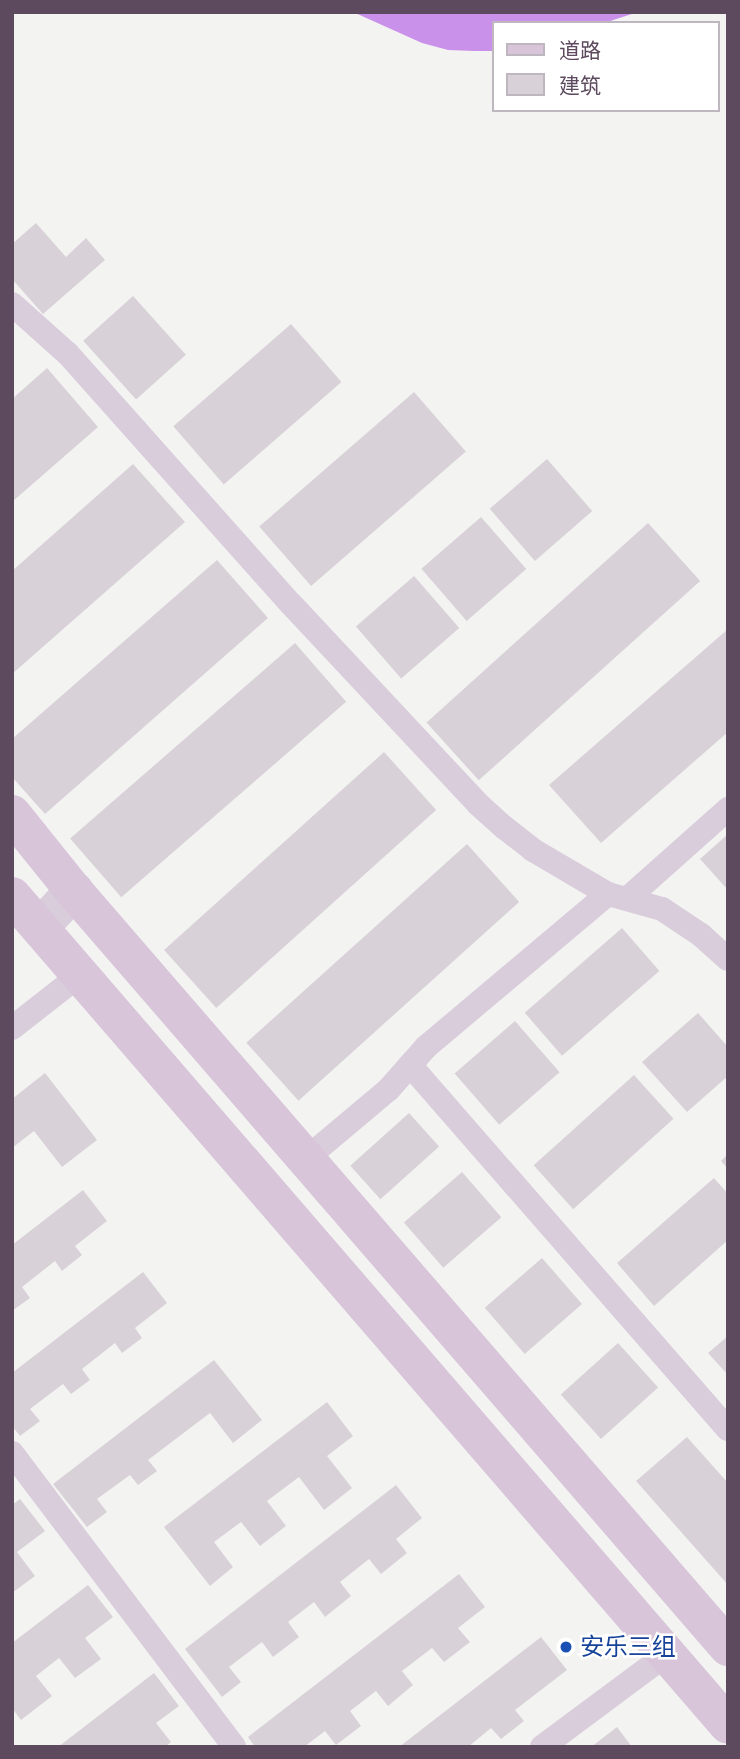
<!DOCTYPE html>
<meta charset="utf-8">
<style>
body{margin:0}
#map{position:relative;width:740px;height:1759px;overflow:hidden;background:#f3f4f2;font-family:"DM Sans","Noto Sans SC",sans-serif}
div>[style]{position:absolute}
.water>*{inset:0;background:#ca91ea}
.building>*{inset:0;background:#d9d1d8;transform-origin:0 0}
.lane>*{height:24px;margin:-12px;padding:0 12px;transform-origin:12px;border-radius:12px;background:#d9ccdb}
.street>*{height:38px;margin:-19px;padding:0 19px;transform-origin:19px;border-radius:19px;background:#d9ccdb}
.secondary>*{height:38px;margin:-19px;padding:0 19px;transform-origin:19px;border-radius:19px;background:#d8c5d9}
.dots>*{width:19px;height:19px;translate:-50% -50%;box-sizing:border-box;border:4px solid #fff;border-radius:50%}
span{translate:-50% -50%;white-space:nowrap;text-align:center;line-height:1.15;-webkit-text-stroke:5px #fff;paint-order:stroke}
.transit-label{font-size:24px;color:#164399}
.left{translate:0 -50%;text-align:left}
.frame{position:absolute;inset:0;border:14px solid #5d4a5f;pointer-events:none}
.legend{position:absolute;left:492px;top:21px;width:228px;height:91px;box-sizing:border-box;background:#fff;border:2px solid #beb7bf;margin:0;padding:9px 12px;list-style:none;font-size:21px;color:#5d4a5f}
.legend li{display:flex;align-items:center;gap:14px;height:35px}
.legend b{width:35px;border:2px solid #beb7bf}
</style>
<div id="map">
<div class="water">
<i style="clip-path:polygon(353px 12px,638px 12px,604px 23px,493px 23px,493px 51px,474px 51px,448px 50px,422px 43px)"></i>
</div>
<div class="building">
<i style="clip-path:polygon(36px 223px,66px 257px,86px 238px,105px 260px,43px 314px,12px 279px,12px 244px)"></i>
<i style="left:133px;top:296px;width:79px;height:67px;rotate:48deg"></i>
<i style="left:291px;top:324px;width:77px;height:156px;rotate:49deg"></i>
<i style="clip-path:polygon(47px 368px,98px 427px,12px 502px,12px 399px)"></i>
<i style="left:414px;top:392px;width:79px;height:205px;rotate:49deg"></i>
<i style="left:547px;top:459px;width:69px;height:76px;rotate:49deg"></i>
<i style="clip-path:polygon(133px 464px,185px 522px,12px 674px,12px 571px)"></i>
<i style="left:481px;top:517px;width:69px;height:79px;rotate:49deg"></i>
<i style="left:648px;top:523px;width:78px;height:298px;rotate:48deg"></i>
<i style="clip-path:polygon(217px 560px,268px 618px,45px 814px,12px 777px,12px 739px)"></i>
<i style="left:414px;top:576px;width:69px;height:77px;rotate:49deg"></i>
<i style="clip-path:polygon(728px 629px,728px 732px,601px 843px,549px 785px)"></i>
<i style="left:295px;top:643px;width:78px;height:298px;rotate:49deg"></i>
<i style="left:384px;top:752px;width:78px;height:296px;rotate:48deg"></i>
<i style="clip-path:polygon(728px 834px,728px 890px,700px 859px)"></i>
<i style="left:467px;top:844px;width:78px;height:297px;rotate:48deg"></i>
<i style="left:622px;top:928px;width:57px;height:129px;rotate:49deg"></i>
<i style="clip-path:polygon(698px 1013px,728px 1047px,728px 1076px,687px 1112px,642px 1062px)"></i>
<i style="left:515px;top:1021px;width:68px;height:80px;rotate:49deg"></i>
<i style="clip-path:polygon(45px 1073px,97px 1140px,62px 1167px,34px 1131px,12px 1148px,12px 1099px)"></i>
<i style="left:634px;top:1075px;width:59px;height:135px;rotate:48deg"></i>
<i style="left:409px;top:1113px;width:45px;height:79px;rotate:48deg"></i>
<i style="clip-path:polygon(728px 1154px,728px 1169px,721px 1161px)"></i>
<i style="left:462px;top:1172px;width:60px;height:77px;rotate:49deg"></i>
<i style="clip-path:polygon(714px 1178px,728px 1194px,728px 1240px,654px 1306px,617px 1263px)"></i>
<i style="clip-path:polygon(83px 1190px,107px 1221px,75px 1246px,82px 1255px,62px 1271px,55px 1261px,22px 1287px,30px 1298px,12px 1311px,12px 1245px)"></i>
<i style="left:542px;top:1258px;width:61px;height:76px;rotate:49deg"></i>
<i style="clip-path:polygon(143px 1272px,167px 1303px,135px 1328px,142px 1338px,122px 1353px,115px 1343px,82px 1369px,90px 1380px,71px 1394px,63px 1384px,30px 1409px,40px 1421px,20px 1436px,12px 1426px,12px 1373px)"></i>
<i style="clip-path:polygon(728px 1336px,728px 1375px,708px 1353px)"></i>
<i style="left:618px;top:1343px;width:60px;height:77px;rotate:48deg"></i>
<i style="clip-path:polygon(214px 1360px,262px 1420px,233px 1443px,210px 1413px,148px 1460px,157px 1471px,138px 1485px,130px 1475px,97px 1499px,107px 1512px,87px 1527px,53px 1484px)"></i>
<i style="clip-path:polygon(327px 1402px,353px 1436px,327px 1456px,352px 1488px,324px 1510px,299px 1477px,267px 1501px,286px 1526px,260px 1546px,241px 1522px,214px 1542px,233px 1567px,210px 1586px,164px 1527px)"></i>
<i style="clip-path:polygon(687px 1437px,728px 1483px,728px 1585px,636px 1481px)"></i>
<i style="clip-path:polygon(396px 1485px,422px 1518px,396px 1539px,407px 1553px,381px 1574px,369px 1559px,340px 1582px,351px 1596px,325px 1617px,314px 1602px,288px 1622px,299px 1637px,273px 1657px,262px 1642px,229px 1667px,241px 1682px,222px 1697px,185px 1649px)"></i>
<i style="clip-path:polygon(20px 1499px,45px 1531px,17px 1552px,35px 1576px,12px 1593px,12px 1505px)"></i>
<i style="clip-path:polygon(459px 1574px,485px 1607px,458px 1628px,470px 1642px,444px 1662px,432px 1648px,402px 1671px,413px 1685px,388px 1706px,376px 1691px,350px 1711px,361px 1726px,336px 1745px,325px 1731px,304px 1747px,255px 1747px,248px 1737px)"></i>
<i style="clip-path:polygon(88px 1585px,113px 1617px,85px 1638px,101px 1659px,75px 1678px,59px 1658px,36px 1676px,52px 1696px,21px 1720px,12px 1708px,12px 1643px)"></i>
<i style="clip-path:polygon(541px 1637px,567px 1670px,515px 1710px,524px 1721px,501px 1739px,491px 1728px,468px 1747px,399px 1747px)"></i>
<i style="clip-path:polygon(154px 1673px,179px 1706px,156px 1723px,171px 1742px,165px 1747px,58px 1747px)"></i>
<i style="clip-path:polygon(617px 1727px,632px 1747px,591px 1747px)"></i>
</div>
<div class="lane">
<i style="left:12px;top:304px;width:75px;rotate:41.8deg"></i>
<i style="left:68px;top:354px;width:335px;rotate:48.3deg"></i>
<i style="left:291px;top:604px;width:274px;rotate:46.9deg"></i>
<i style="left:478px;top:804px;width:36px;rotate:42deg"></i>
<i style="left:505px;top:828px;width:36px;rotate:38deg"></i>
<i style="left:533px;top:850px;width:87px;rotate:30.4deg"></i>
<i style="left:608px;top:894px;width:56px;rotate:15.5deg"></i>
<i style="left:662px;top:909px;width:47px;rotate:33.7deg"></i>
<i style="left:701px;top:935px;width:36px;rotate:42deg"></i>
<i style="left:628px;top:898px;width:134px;rotate:-41.7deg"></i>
<i style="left:12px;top:1028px;width:88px;rotate:-38deg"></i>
<i style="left:410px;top:1065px;width:483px;rotate:48.9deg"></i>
<i style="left:307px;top:1158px;width:107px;rotate:-40.1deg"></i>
<i style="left:389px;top:1089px;width:56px;rotate:-48.6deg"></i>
<i style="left:426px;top:1047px;width:238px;rotate:-40.1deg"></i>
<i style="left:12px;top:1453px;width:368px;rotate:52.9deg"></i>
<i style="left:542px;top:1747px;width:156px;rotate:-36.6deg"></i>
</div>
<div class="street">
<i style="left:40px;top:927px;width:50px;rotate:-46.6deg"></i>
</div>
<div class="secondary">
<i style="left:12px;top:814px;width:99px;rotate:51.2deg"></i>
<i style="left:74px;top:891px;width:1000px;rotate:49.14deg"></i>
<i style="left:12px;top:896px;width:1095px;rotate:49.18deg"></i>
</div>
<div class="dots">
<i style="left:566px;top:1647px;background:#1a4fb4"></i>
</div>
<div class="transit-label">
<span class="left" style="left:580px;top:1647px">安乐三组</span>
</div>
<div class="frame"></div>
<ul class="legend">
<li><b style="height:9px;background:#d8c5d9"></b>道路</li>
<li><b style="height:19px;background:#d9d1d8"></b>建筑</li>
</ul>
</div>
